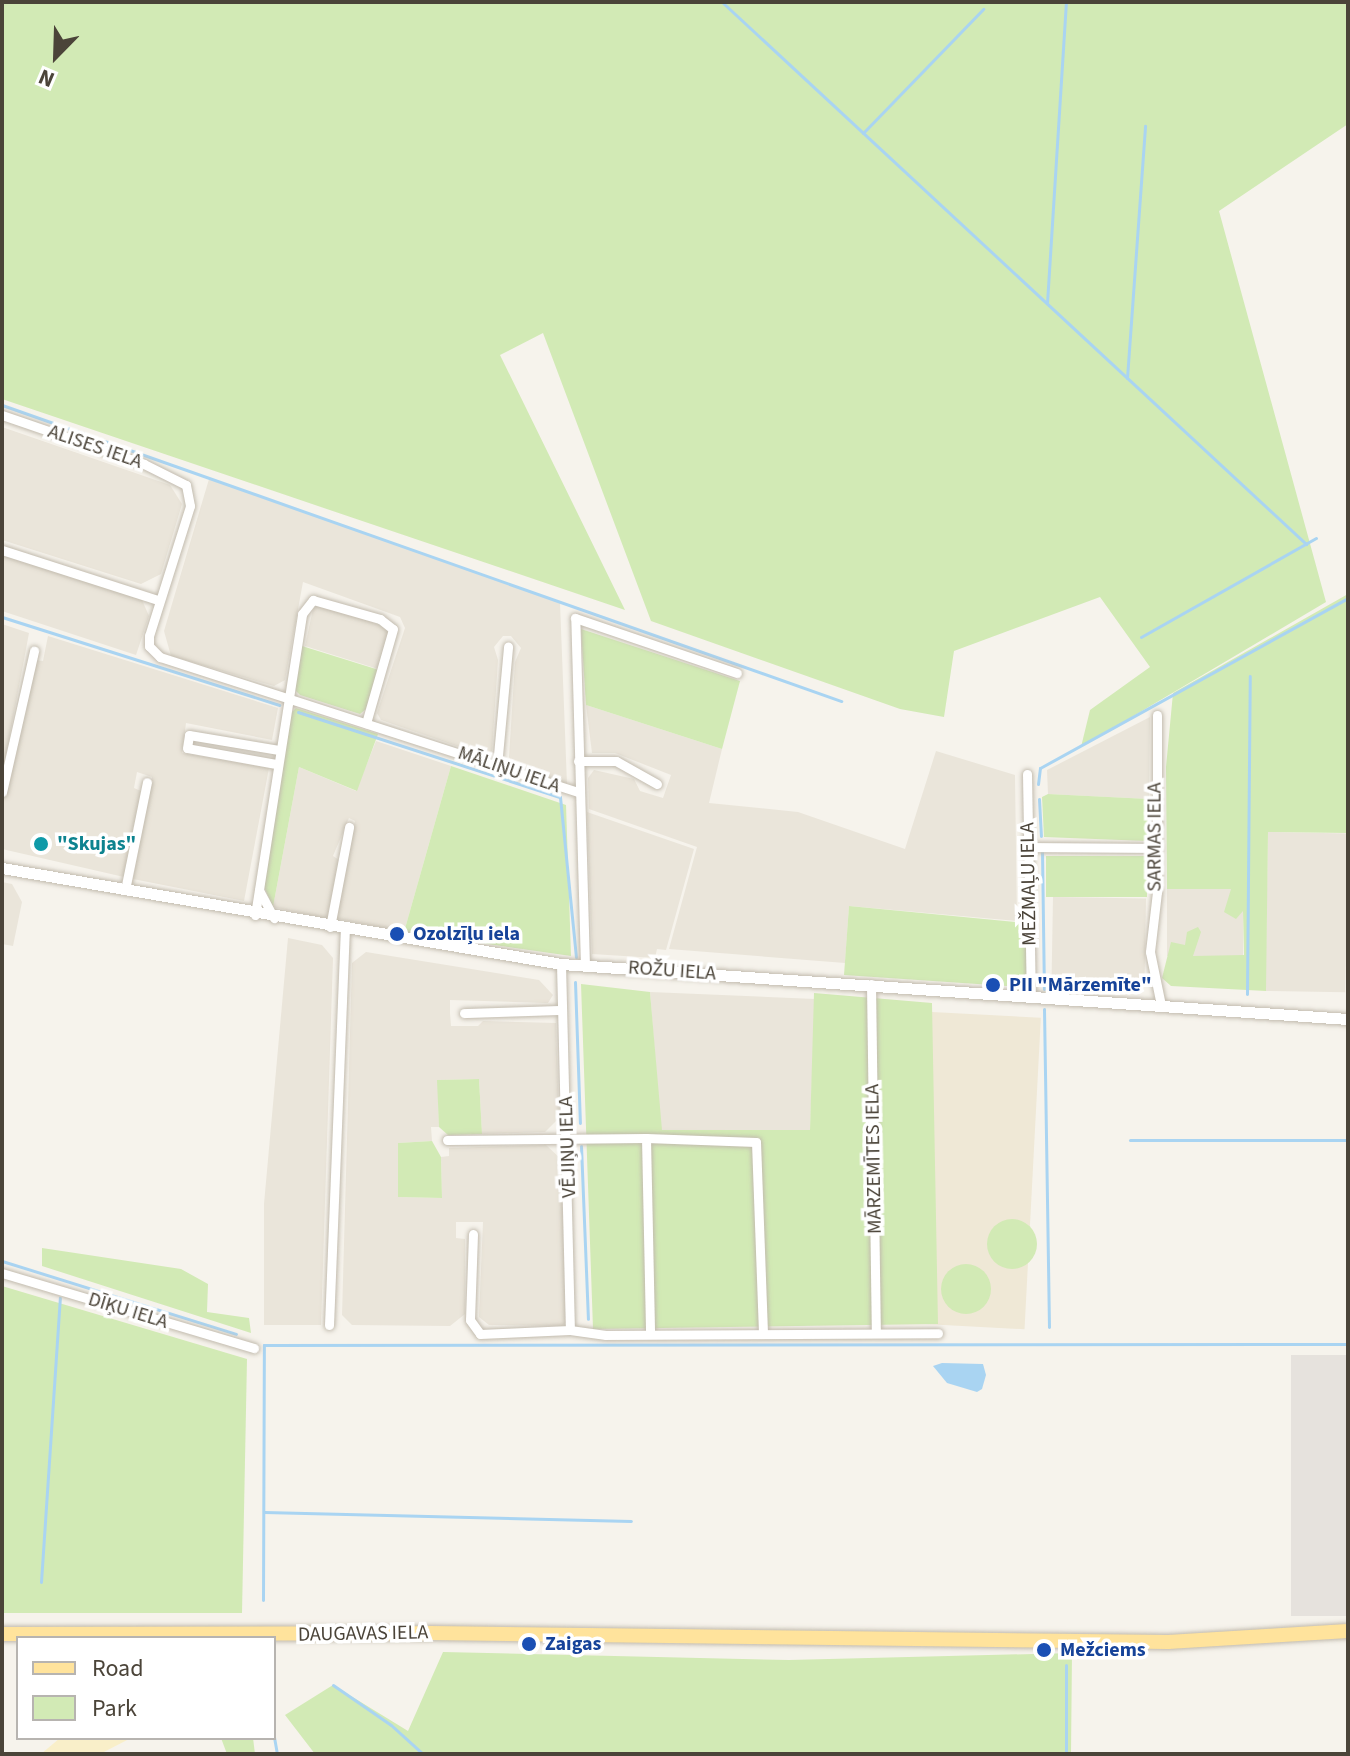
<!DOCTYPE html>
<meta charset="utf-8">
<style>
body{margin:0}
#map{position:relative;width:1350px;height:1756px;overflow:hidden;background:#f6f3ec;font-family:"Source Sans 3",sans-serif}
div>[style]{position:absolute}
.residential>*{inset:0;background:#eae5da;transform-origin:0 0}
.industrial>*{inset:0;background:#e6e2dd;transform-origin:0 0}
.education>*{inset:0;background:#efe8d6;transform-origin:0 0}
.green>*{inset:0;background:#d2eab5;transform-origin:0 0}
.round{border-radius:50%}
.sand>*{inset:0;background:#f9efc9}
.water>*{inset:0;background:#a9d4f2}
.stream>*{height:3px;margin:-1.5px;padding:0 1.5px;transform-origin:1.5px;border-radius:1.5px;background:#a9d4f2}
.roads{filter:drop-shadow(0 0 2px #c2bbae) drop-shadow(0 0 2px #c2bbae)}
.minor>*{height:9px;margin:-4.5px;padding:0 4.5px;transform-origin:4.5px;border-radius:4.5px;background:#fff}
.tertiary>*{height:11px;margin:-5.5px;padding:0 5.5px;transform-origin:5.5px;border-radius:5.5px;background:#fff}
.primary>*{height:14px;margin:-7px;padding:0 7px;transform-origin:7px;border-radius:7px;background:#ffe39c}
.dots>*{width:22px;height:22px;translate:-50% -50%;box-sizing:border-box;border:4px solid #fff;border-radius:50%}
span{translate:-50% -50%;white-space:nowrap;text-align:center;line-height:1.15;-webkit-text-stroke:7px #fff;paint-order:stroke}
.street-label{font-size:20px;color:#4b4439}
.culture-label{font-size:20px;color:#0d838f;font-weight:700}
.left{translate:0 -50%;text-align:left}
.transit-label{font-size:20px;color:#164399;font-weight:700}
.frame{position:absolute;inset:0;border:4px solid #4b4439;pointer-events:none}
.legend{position:absolute;left:16px;top:1636px;width:260px;height:104px;box-sizing:border-box;background:#fff;border:2px solid #b7b4b0;margin:0;padding:10px 14px;list-style:none;font-size:24px;color:#4b4439}
.legend li{display:flex;align-items:center;gap:16px;height:40px}
.legend b{width:40px;border:2px solid #b7b4b0}
.north{position:absolute;left:16px;top:16px;width:80px;height:80px;-webkit-text-stroke:6px #fff;paint-order:stroke;rotate:203deg;font-size:22px;font-weight:700;line-height:32px;text-align:center;color:#4b4439}
.north::after{content:'';display:block;margin:auto;width:28px;height:36px;background:#4b4439;clip-path:polygon(50% 0,100% 100%,50% 72%,0 100%)}
</style>
<div id="map">
<div class="residential">
<i style="clip-path:polygon(2px 427px,170px 485px,182px 504px,161px 574px,141px 584px,2px 540px)"></i>
<i style="clip-path:polygon(209px 479px,560px 603px,567px 784px,514px 766px,509px 757px,515px 662px,521px 648px,511px 636px,503px 636px,494px 647px,498px 660px,492px 751px,486px 756px,381px 720px,377px 713px,405px 628px,400px 617px,303px 582px,285px 680px,274px 686px,171px 656px,164px 631px)"></i>
<i style="clip-path:polygon(2px 553px,142px 600px,149px 616px,136px 655px,2px 611px)"></i>
<i style="clip-path:polygon(321px 604px,385px 627px,389px 635px,378px 669px,305px 646px,313px 609px)"></i>
<i style="clip-path:polygon(2px 624px,29px 633px,2px 777px)"></i>
<i style="clip-path:polygon(48px 636px,278px 708px,272px 740px,186px 723px,182px 753px,269px 768px,244px 901px,133px 879px,152px 777px,137px 772px,134px 788px,141px 791px,124px 877px,2px 849px,2px 806px,35px 660px,43px 661px)"></i>
<i style="clip-path:polygon(586px 705px,722px 749px,709px 803px,798px 812px,905px 849px,936px 751px,1015px 775px,1017px 921px,849px 906px,845px 963px,669px 949px,697px 847px,589px 809px,588px 778px,594px 770px,634px 779px,640px 791px,663px 798px,671px 775px,615px 753px,592px 753px)"></i>
<i style="clip-path:polygon(1150px 717px,1149px 799px,1048px 794px,1047px 770px)"></i>
<i style="clip-path:polygon(376px 741px,451px 766px,404px 932px,334px 918px,355px 821px,349px 818px,333px 856px,339px 860px,327px 919px,273px 907px,299px 767px,356px 791px)"></i>
<i style="clip-path:polygon(587px 812px,694px 849px,666px 950px,657px 949px,655px 958px,592px 954px)"></i>
<i style="left:1268px;top:832px;width:80px;height:159px;rotate:1deg"></i>
<i style="clip-path:polygon(2px 882px,12px 884px,22px 902px,13px 946px,2px 944px)"></i>
<i style="left:1167px;top:889px;width:76px;height:67px"></i>
<i style="left:1053px;top:897px;width:93px;height:80px;rotate:1deg"></i>
<i style="clip-path:polygon(288px 938px,322px 945px,333px 958px,321px 1325px,264px 1325px,264px 1204px)"></i>
<i style="clip-path:polygon(366px 952px,539px 980px,553px 995px,548px 1003px,450px 1000px,450px 1013px,451px 1026px,478px 1026px,483px 1021px,556px 1023px,559px 1118px,545px 1132px,482px 1134px,479px 1079px,438px 1080px,439px 1127px,431px 1127px,432px 1141px,398px 1143px,398px 1197px,442px 1198px,441px 1157px,449px 1156px,449px 1148px,546px 1145px,561px 1159px,566px 1322px,562px 1326px,489px 1325px,479px 1317px,483px 1222px,456px 1222px,456px 1238px,465px 1239px,465px 1314px,450px 1326px,352px 1325px,342px 1315px,352px 963px)"></i>
<i style="clip-path:polygon(650px 992px,815px 999px,810px 1130px,661px 1130px)"></i>
</div>
<div class="industrial">
<i style="left:1291px;top:1355px;width:57px;height:261px"></i>
</div>
<div class="education">
<i style="left:932px;top:1012px;width:109px;height:312px;rotate:3deg"></i>
</div>
<div class="green">
<i style="clip-path:polygon(2px 2px,1348px 2px,1348px 124px,1219px 211px,1326px 602px,1081px 747px,1090px 710px,1150px 667px,1100px 597px,954px 651px,944px 717px,900px 709px,651px 621px,543px 333px,500px 355px,625px 610px,2px 399px)"></i>
<i style="clip-path:polygon(1348px 594px,1348px 833px,1268px 832px,1266px 991px,1171px 986px,1162px 978px,1171px 942px,1185px 945px,1187px 932px,1198px 927px,1201px 932px,1193px 956px,1244px 955px,1243px 911px,1236px 919px,1224px 912px,1231px 889px,1167px 889px,1166px 767px,1173px 693px)"></i>
<i style="clip-path:polygon(581px 629px,740px 681px,722px 749px,586px 705px)"></i>
<i style="clip-path:polygon(302px 646px,379px 670px,366px 709px,360px 714px,300px 695px,294px 689px)"></i>
<i style="clip-path:polygon(296px 708px,378px 734px,357px 791px,299px 767px,273px 907px,262px 882px,291px 713px)"></i>
<i style="clip-path:polygon(451px 766px,566px 805px,571px 956px,404px 932px)"></i>
<i style="clip-path:polygon(1048px 794px,1149px 799px,1147px 841px,1044px 837px,1042px 797px)"></i>
<i style="left:1046px;top:856px;width:101px;height:41px"></i>
<i style="clip-path:polygon(849px 906px,1026px 923px,1028px 979px,1023px 987px,844px 975px)"></i>
<i style="clip-path:polygon(581px 984px,650px 992px,662px 1130px,810px 1130px,814px 993px,932px 1003px,938px 1324px,593px 1329px)"></i>
<i style="clip-path:polygon(479px 1079px,482px 1134px,448px 1135px,439px 1127px,437px 1080px)"></i>
<i style="clip-path:polygon(432px 1141px,441px 1157px,442px 1198px,398px 1197px,398px 1143px)"></i>
<i class="round" style="left:987px;top:1219px;width:50px;height:50px"></i>
<i style="clip-path:polygon(42px 1248px,181px 1269px,208px 1284px,207px 1312px,249px 1318px,251px 1333px,42px 1266px)"></i>
<i class="round" style="left:941px;top:1264px;width:50px;height:50px"></i>
<i style="clip-path:polygon(2px 1286px,247px 1359px,242px 1613px,2px 1613px)"></i>
<i style="clip-path:polygon(443px 1652px,789px 1660px,1072px 1653px,1071px 1754px,315px 1754px,285px 1715px,333px 1685px,408px 1731px)"></i>
<i style="clip-path:polygon(221px 1738px,253px 1738px,255px 1754px,227px 1754px)"></i>
</div>
<div class="sand">
<i style="clip-path:polygon(60px 1738px,131px 1738px,100px 1754px,41px 1754px)"></i>
</div>
<div class="water">
<i style="clip-path:polygon(942px 1363px,983px 1364px,986px 1375px,982px 1389px,977px 1392px,947px 1383px,933px 1366px)"></i>
</div>
<div class="stream">
<i style="left:722px;top:2px;width:797px;rotate:42.86deg"></i>
<i style="left:863px;top:133px;width:173px;rotate:-45.9deg"></i>
<i style="left:1047px;top:303px;width:302px;rotate:-86.4deg"></i>
<i style="left:1127px;top:378px;width:253px;rotate:-85.9deg"></i>
<i style="left:2px;top:405px;width:890px;rotate:19.43deg"></i>
<i style="left:2px;top:617px;width:291px;rotate:17.6deg"></i>
<i style="left:1141px;top:637px;width:201px;rotate:-29.5deg"></i>
<i style="left:298px;top:712px;width:275px;rotate:18deg"></i>
<i style="left:560px;top:797px;width:161px;rotate:84.3deg"></i>
<i style="left:1038px;top:784px;width:16px;rotate:-83deg"></i>
<i style="left:1040px;top:768px;width:352px;rotate:-28.9deg"></i>
<i style="left:1039px;top:799px;width:37px;rotate:87deg"></i>
<i style="left:1042px;top:851px;width:138px;rotate:89.2deg"></i>
<i style="left:575px;top:982px;width:141px;rotate:88deg"></i>
<i style="left:1247px;top:994px;width:318px;rotate:-89.5deg"></i>
<i style="left:1044px;top:1009px;width:318px;rotate:89.1deg"></i>
<i style="left:1130px;top:1140px;width:218px"></i>
<i style="left:581px;top:1146px;width:173px;rotate:87.7deg"></i>
<i style="left:2px;top:1261px;width:245px;rotate:17.3deg"></i>
<i style="left:264px;top:1512px;width:367px;rotate:1.4deg"></i>
<i style="left:41px;top:1582px;width:285px;rotate:-86.2deg"></i>
<i style="left:263px;top:1600px;width:255px;rotate:-89.8deg"></i>
<i style="left:264px;top:1345px;width:1084px;rotate:-0.05deg"></i>
<i style="left:333px;top:1685px;width:70px;rotate:34.6deg"></i>
<i style="left:391px;top:1725px;width:43px;rotate:42.2deg"></i>
<i style="left:274px;top:1737px;width:17px;rotate:80deg"></i>
<i style="left:1066px;top:1754px;width:89px;rotate:-90deg"></i>
</div>
<div class="roads">
<div class="minor">
<i style="left:2px;top:415px;width:150px;rotate:19deg"></i>
<i style="left:144px;top:464px;width:47px;rotate:26.6deg"></i>
<i style="left:186px;top:485px;width:21px;rotate:79deg"></i>
<i style="left:190px;top:506px;width:136px;rotate:107.5deg"></i>
<i style="left:149px;top:636px;width:10px;rotate:90deg"></i>
<i style="left:149px;top:646px;width:16px;rotate:45deg"></i>
<i style="left:160px;top:657px;width:440px;rotate:17.9deg"></i>
<i style="left:2px;top:550px;width:164px;rotate:17.8deg"></i>
<i style="left:1157px;top:715px;width:177px;rotate:90deg"></i>
<i style="left:1157px;top:892px;width:60px;rotate:96.7deg"></i>
<i style="left:1150px;top:952px;width:54px;rotate:78.3deg"></i>
<i style="left:578px;top:761px;width:38px"></i>
<i style="left:616px;top:761px;width:47px;rotate:29.3deg"></i>
<i style="left:276px;top:764px;width:90px;rotate:-169.8deg"></i>
<i style="left:187px;top:748px;width:13px;rotate:-81deg"></i>
<i style="left:189px;top:735px;width:91px;rotate:9.5deg"></i>
<i style="left:497px;top:766px;width:120px;rotate:-84.7deg"></i>
<i style="left:1027px;top:774px;width:221px;rotate:89deg"></i>
<i style="left:2px;top:792px;width:145px;rotate:-77.2deg"></i>
<i style="left:1029px;top:847px;width:129px;rotate:0.4deg"></i>
<i style="left:125px;top:890px;width:110px;rotate:-78.5deg"></i>
<i style="left:259px;top:890px;width:32px;rotate:62deg"></i>
<i style="left:255px;top:915px;width:305px;rotate:-81.1deg"></i>
<i style="left:302px;top:614px;width:18px;rotate:-52deg"></i>
<i style="left:313px;top:600px;width:70px;rotate:15.8deg"></i>
<i style="left:380px;top:619px;width:16px;rotate:38deg"></i>
<i style="left:393px;top:629px;width:98px;rotate:106deg"></i>
<i style="left:330px;top:927px;width:102px;rotate:-79.2deg"></i>
<i style="left:561px;top:964px;width:366px;rotate:88.6deg"></i>
<i style="left:585px;top:966px;width:348px;rotate:-91.6deg"></i>
<i style="left:575px;top:618px;width:171px;rotate:18.8deg"></i>
<i style="left:871px;top:984px;width:349px;rotate:89.2deg"></i>
<i style="left:464px;top:1013px;width:98px;rotate:-1.8deg"></i>
<i style="left:646px;top:1138px;width:110px;rotate:2.1deg"></i>
<i style="left:756px;top:1142px;width:191px;rotate:87.9deg"></i>
<i style="left:447px;top:1140px;width:199px;rotate:-0.6deg"></i>
<i style="left:646px;top:1138px;width:196px;rotate:88.8deg"></i>
<i style="left:473px;top:1234px;width:86px;rotate:92deg"></i>
<i style="left:470px;top:1320px;width:17px;rotate:54deg"></i>
<i style="left:480px;top:1334px;width:90px;rotate:-2.5deg"></i>
<i style="left:570px;top:1330px;width:36px;rotate:8deg"></i>
<i style="left:606px;top:1335px;width:332px;rotate:-0.3deg"></i>
<i style="left:2px;top:1273px;width:263px;rotate:16.6deg"></i>
<i style="left:329px;top:1325px;width:395px;rotate:-87.7deg"></i>
</div>
<div class="tertiary">
<i style="left:2px;top:868px;width:567px;rotate:9.74deg"></i>
<i style="left:561px;top:964px;width:789px;rotate:4deg"></i>
</div>
<div class="primary">
<i style="left:2px;top:1634px;width:428px;rotate:-0.1deg"></i>
<i style="left:430px;top:1633px;width:738px;rotate:0.7deg"></i>
<i style="left:1168px;top:1642px;width:180px;rotate:-3.5deg"></i>
</div>
</div>
<div class="dots">
<i style="left:41px;top:844px;background:#0f9aa8"></i>
<i style="left:397px;top:934px;background:#1a4fb4"></i>
<i style="left:993px;top:985px;background:#1a4fb4"></i>
<i style="left:529px;top:1644px;background:#1a4fb4"></i>
<i style="left:1044px;top:1650px;background:#1a4fb4"></i>
</div>
<div class="street-label">
<span style="left:95px;top:447px;rotate:19deg">ALISES IELA</span>
<span style="left:509px;top:770px;rotate:19deg">MĀLIŅU IELA</span>
<span style="left:1155px;top:837px;rotate:-90deg">SARMAS IELA</span>
<span style="left:1029px;top:884px;rotate:-91deg">MEŽMAĻU IELA</span>
<span style="left:672px;top:971px;rotate:4deg">ROŽU IELA</span>
<span style="left:568px;top:1147px;rotate:-92deg">VĒJIŅU IELA</span>
<span style="left:874px;top:1159px;rotate:-91deg">MĀRZEMĪTES IELA</span>
<span style="left:128px;top:1311px;rotate:17deg">DĪĶU IELA</span>
<span style="left:363px;top:1634px;rotate:-1deg">DAUGAVAS IELA</span>
</div>
<div class="culture-label">
<span class="left" style="left:57px;top:844px">"Skujas"</span>
</div>
<div class="transit-label">
<span class="left" style="left:413px;top:934px">Ozolzīļu iela</span>
<span class="left" style="left:1009px;top:985px">PII "Mārzemīte"</span>
<span class="left" style="left:545px;top:1644px">Zaigas</span>
<span class="left" style="left:1060px;top:1650px">Mežciems</span>
</div>
<div class="frame"></div>
<ul class="legend">
<li><b style="height:10px;background:#ffe39c"></b>Road</li>
<li><b style="height:22px;background:#d2eab5"></b>Park</li>
</ul>
<div class="north">N</div>
</div>
